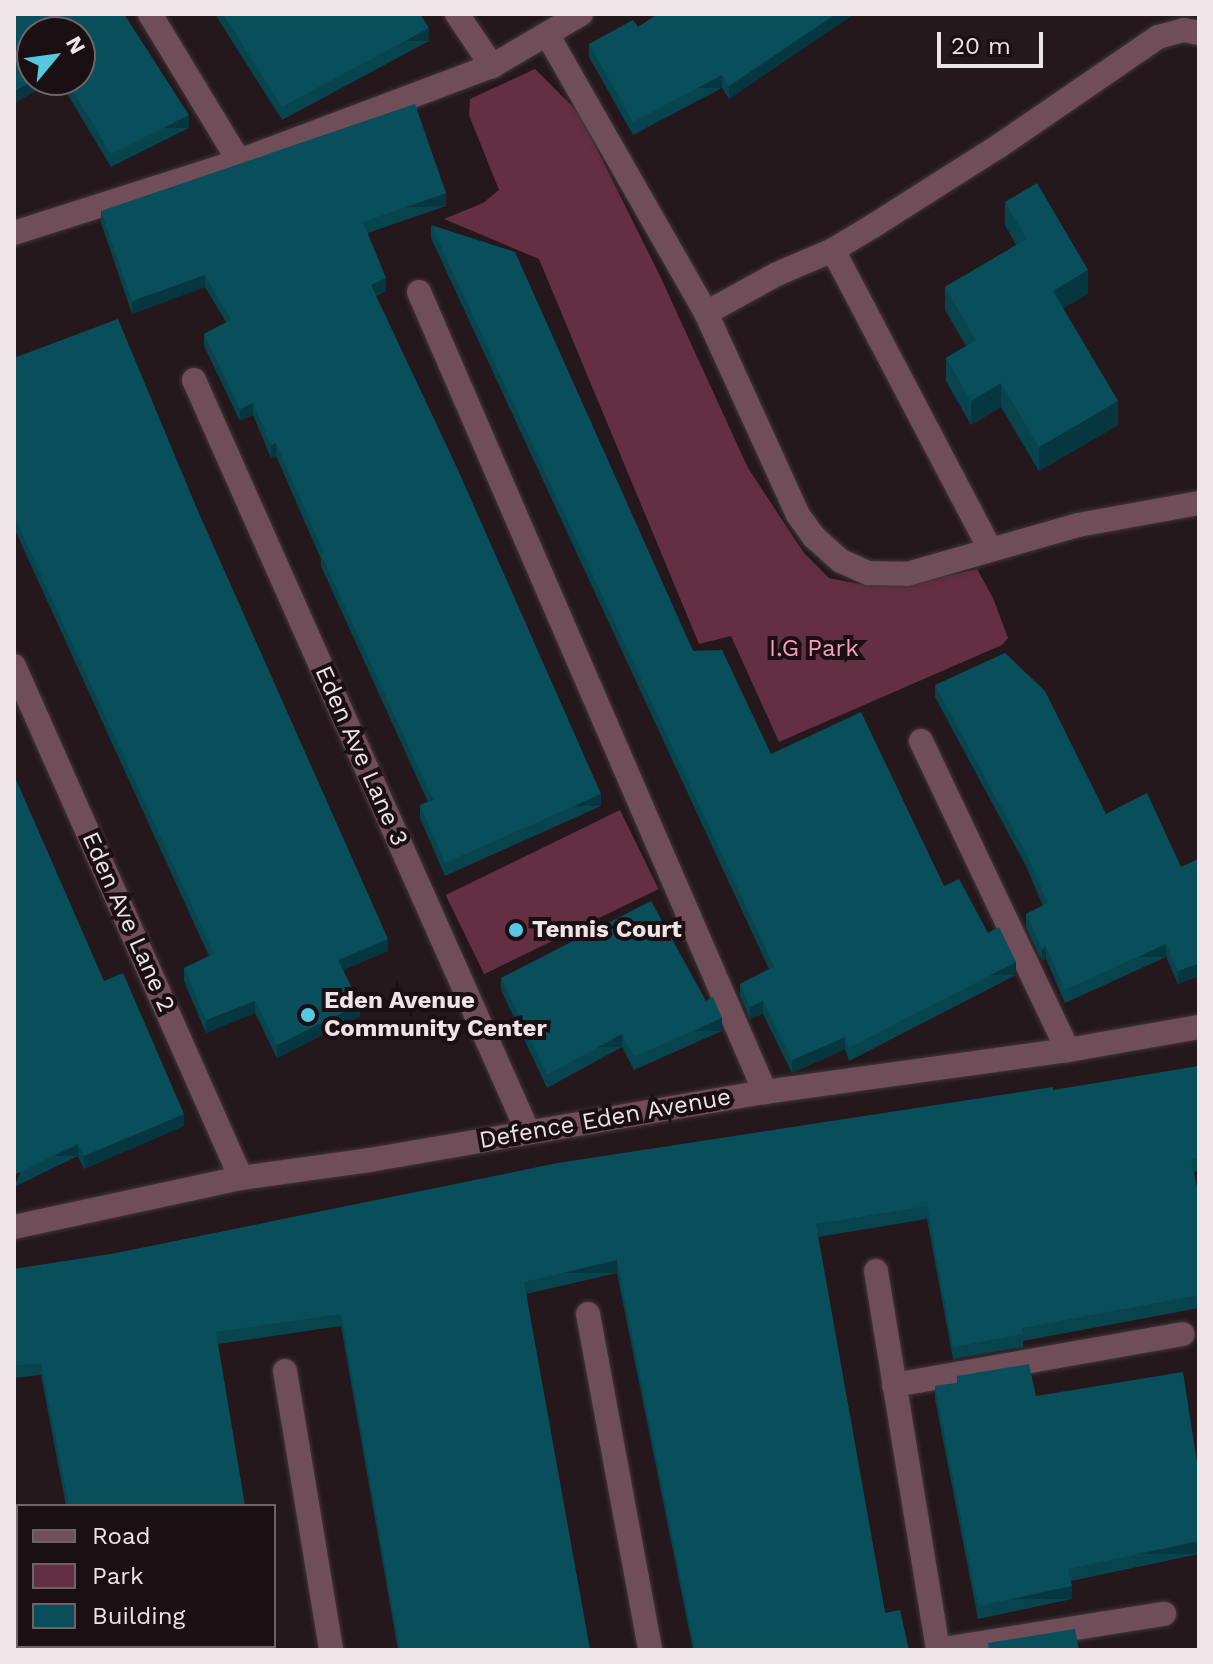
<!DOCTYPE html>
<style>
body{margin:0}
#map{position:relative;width:1213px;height:1664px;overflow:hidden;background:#24181c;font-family:"Work Sans",sans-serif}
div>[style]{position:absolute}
.green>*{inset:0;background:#642e43;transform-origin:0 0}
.roads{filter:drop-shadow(0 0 2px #403538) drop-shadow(0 0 2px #403538)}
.street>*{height:24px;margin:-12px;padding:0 12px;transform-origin:12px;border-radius:12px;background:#6f4d59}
.wall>*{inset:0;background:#07444e}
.shaded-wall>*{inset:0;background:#063740;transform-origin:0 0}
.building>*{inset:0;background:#084f5b;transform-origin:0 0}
.dots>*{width:22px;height:22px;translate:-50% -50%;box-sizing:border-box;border:4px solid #1a0f13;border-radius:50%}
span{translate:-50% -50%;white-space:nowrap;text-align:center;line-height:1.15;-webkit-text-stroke:8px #1a0f13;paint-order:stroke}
.park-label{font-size:24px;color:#f89fbf}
.street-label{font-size:24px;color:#ede4e7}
.poi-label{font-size:24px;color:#ede4e7;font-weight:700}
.left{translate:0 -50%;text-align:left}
.frame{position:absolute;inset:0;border:16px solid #ede4e7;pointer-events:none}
.legend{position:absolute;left:16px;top:1504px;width:260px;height:144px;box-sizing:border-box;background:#1a0f13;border:2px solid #6e6468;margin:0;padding:10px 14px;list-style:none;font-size:24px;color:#ede4e7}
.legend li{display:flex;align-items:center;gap:16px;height:40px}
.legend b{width:40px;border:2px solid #6e6468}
.north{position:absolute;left:16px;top:16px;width:80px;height:80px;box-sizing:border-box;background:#1a0f13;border:2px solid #6e6468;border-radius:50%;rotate:61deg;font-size:22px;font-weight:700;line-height:32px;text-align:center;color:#ede4e7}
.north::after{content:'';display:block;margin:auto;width:28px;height:36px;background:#56c9e0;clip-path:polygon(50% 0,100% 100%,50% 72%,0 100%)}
.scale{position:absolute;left:937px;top:32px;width:106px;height:36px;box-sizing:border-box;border:4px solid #ede4e7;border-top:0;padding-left:10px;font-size:24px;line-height:28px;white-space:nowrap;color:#ede4e7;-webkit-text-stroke:6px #1a0f13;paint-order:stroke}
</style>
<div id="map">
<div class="green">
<i style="clip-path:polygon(535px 69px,579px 113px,660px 276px,748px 468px,804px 553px,829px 578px,864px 585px,918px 582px,977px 569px,993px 598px,1008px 638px,1002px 645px,779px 742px,731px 636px,699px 644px,539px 259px,444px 219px,483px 203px,499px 190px,469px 115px,470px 99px)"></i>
<i style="left:620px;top:810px;width:88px;height:194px;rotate:64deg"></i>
</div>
<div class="roads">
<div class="street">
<i style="left:150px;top:14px;width:172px;rotate:58.8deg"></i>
<i style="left:457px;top:14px;width:63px;rotate:56.1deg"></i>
<i style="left:547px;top:34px;width:321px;rotate:60.3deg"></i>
<i style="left:706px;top:313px;width:222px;rotate:65.5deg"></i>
<i style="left:798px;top:515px;width:27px;rotate:54deg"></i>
<i style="left:814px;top:537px;width:36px;rotate:42deg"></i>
<i style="left:841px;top:561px;width:30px;rotate:24deg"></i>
<i style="left:868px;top:573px;width:39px;rotate:1deg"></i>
<i style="left:907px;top:574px;width:178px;rotate:-16deg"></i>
<i style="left:1078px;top:525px;width:123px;rotate:-10.3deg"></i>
<i style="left:14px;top:233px;width:236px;rotate:-17.7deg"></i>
<i style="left:239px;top:161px;width:270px;rotate:-20.6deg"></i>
<i style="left:492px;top:66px;width:103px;rotate:-30.3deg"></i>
<i style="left:833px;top:250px;width:338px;rotate:62.3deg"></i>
<i style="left:419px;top:292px;width:872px;rotate:66.61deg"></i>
<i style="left:706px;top:313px;width:81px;rotate:-28.8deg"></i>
<i style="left:777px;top:274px;width:61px;rotate:-23.2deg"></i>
<i style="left:833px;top:250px;width:47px;rotate:-31deg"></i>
<i style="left:873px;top:226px;width:149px;rotate:-32.4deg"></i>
<i style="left:999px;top:146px;width:193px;rotate:-34.4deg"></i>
<i style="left:1158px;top:37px;width:27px;rotate:-15deg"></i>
<i style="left:1184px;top:30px;width:15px;rotate:11deg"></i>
<i style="left:194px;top:380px;width:823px;rotate:66.05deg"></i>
<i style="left:14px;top:666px;width:560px;rotate:66.09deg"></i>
<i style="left:921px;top:741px;width:342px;rotate:64.6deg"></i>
<i style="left:14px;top:1227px;width:232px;rotate:-12.2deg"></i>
<i style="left:241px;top:1178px;width:130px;rotate:-7.9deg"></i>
<i style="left:370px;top:1160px;width:401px;rotate:-9.8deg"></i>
<i style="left:765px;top:1092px;width:306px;rotate:-7.9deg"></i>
<i style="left:1068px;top:1050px;width:133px;rotate:-10deg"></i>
<i style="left:876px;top:1271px;width:384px;rotate:80.7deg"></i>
<i style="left:588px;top:1314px;width:342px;rotate:79.5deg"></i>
<i style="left:285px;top:1371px;width:283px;rotate:80.6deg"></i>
<i style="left:894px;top:1385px;width:293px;rotate:-10deg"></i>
<i style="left:14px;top:1523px;width:27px;rotate:82deg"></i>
<i style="left:32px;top:1646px;width:4px;rotate:76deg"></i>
<i style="left:938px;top:1650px;width:229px;rotate:-9.1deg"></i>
</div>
</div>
<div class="wall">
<i style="clip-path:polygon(14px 14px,189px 128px,111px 167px,59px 80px,80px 80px)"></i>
<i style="clip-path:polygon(215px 14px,420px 14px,429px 41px,282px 120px)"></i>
<i style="clip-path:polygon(658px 14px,854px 14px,729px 99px,722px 88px,633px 135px,589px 57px,589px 44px,638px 27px)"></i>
<i style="clip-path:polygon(1005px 202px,1088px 294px,1063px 308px,1118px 425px,1039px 471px,1001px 407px,971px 425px,946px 381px,946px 358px,966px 346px,945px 310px,945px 287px,1016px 245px,1005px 225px)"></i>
<i style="clip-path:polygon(446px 206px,368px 233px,386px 291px,376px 296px,601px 806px,445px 876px,420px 818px,420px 805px,428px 802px,321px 566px,321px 559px,276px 456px,271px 458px,253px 415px,240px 421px,204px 346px,204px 334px,226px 322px,205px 287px,132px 314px,101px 223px,101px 211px)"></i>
<i style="clip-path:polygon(431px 225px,693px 651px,771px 754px,944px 886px,988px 933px,1016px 975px,849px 1061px,845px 1049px,792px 1073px,763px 1014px,750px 1019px,740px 996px,740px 984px,769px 969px,431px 238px)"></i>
<i style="clip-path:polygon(14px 358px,197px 509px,388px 951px,343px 970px,360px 1016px,277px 1058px,255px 1013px,206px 1033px,184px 981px,184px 968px,209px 956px,14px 528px)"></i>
<i style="clip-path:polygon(935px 685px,1106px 814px,1181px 867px,1199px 861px,1199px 976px,1178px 984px,1166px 957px,1065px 1003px,1046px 959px,1042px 961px,1026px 927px,1026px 914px,1043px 906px,1026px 866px,935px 697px)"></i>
<i style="clip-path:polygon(501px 978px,722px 1031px,634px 1070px,622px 1047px,547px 1088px,501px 990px)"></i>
<i style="clip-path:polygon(104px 981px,184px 1126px,84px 1169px,78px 1156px,14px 1187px)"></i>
<i style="clip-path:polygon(1199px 1066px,1199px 1171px,1193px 1172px,1199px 1197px,1199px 1308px,1023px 1341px,1023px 1347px,953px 1359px,927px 1219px,818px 1237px,885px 1613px,909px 1650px,693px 1650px,617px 1273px,526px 1294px,590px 1650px,398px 1650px,341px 1326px,218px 1344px,245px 1506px,66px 1506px,41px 1375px,14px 1378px,14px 1269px,111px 1254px)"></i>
<i style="clip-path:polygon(957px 1376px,1036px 1396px,1199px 1554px,1071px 1581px,1072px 1599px,978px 1619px,935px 1399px,935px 1386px,957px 1383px)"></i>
</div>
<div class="shaded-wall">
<i style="clip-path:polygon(836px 14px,854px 14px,729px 99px,729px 86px)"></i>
<i style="left:429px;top:28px;width:13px;height:167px;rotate:90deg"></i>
<i style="left:722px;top:75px;width:13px;height:101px;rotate:90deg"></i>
<i style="clip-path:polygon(33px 80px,53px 80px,14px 104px,14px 92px)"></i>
<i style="left:189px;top:115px;width:13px;height:87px;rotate:90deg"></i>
<i style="left:446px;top:193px;width:13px;height:88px;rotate:90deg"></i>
<i style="clip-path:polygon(1088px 270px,1088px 294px,1053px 314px,1053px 291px)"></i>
<i style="clip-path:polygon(205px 275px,205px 287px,132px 314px,132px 301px)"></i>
<i style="clip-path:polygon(386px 278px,386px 291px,371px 298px,371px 285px)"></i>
<i style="clip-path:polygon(1001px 383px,1001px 407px,971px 425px,971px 401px)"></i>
<i style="clip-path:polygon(1118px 401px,1118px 425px,1039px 471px,1039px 447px)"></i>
<i style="clip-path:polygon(253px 403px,253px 415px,240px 421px,240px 409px)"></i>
<i style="clip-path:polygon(276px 443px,276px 456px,271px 458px,271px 445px)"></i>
<i style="left:601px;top:794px;width:12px;height:171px;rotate:90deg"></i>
<i style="clip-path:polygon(388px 939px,388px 951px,338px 972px,338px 960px)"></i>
<i style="left:1166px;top:944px;width:13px;height:111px;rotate:90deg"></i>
<i style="clip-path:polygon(1046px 946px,1046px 959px,1042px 961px,1042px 948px)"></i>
<i style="left:1016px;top:962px;width:13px;height:188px;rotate:90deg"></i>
<i style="clip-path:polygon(1199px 963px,1199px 976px,1178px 984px,1178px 971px)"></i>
<i style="clip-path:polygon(255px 1001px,255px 1013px,206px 1033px,206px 1020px)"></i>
<i style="clip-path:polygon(763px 1001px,763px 1014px,750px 1019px,750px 1007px)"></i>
<i style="clip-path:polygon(360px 1004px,360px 1016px,277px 1058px,277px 1045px)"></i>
<i style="left:722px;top:1018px;width:13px;height:96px;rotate:90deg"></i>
<i style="left:622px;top:1034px;width:13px;height:85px;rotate:90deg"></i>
<i style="clip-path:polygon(845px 1037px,845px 1049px,792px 1073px,792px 1060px)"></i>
<i style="clip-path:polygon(184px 1114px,184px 1126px,84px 1169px,84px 1156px)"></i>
<i style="left:78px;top:1144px;width:12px;height:71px;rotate:90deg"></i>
<i style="left:617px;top:1260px;width:13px;height:96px;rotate:90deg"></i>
<i style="left:1199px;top:1541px;width:13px;height:134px;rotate:90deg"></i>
<i style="left:1072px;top:1586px;width:13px;height:96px;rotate:90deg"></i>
</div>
<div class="building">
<i style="clip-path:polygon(14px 14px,124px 14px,189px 115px,111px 154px,66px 80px,80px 80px,80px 32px,32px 32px,33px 80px,14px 92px)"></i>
<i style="clip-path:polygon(223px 14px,420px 14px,429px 28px,282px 107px)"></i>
<i style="clip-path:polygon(658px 14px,836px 14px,729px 86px,722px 75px,633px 122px,589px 44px,633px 20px,638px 27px)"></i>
<i style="clip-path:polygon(415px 104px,446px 193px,363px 222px,386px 278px,371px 285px,458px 470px,601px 794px,445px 863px,420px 805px,433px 800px,321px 554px,324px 553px,276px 443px,271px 445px,253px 403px,240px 409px,204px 334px,231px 320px,205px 275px,132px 301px,101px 211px)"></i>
<i style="clip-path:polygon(1037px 183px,1088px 270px,1053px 291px,1118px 401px,1039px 447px,1001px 383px,971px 401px,946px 358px,976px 340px,945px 287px,1027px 239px,1005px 202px)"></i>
<i style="clip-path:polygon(431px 225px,515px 252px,693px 651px,722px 650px,771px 754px,861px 712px,944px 886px,959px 879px,988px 933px,999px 927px,1016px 962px,849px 1048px,845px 1037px,792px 1060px,763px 1001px,750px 1007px,740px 984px,774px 967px)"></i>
<i style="clip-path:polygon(118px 319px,197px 509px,388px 939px,338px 960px,360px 1004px,277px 1045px,255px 1001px,206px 1020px,184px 968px,214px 954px,14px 516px,14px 358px)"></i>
<i style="clip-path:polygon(1005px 653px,1045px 691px,1106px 814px,1147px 793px,1181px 867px,1198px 859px,1199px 963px,1178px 971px,1166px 944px,1065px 990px,1046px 946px,1042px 948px,1026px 914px,1048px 903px,1026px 853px,935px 685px)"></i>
<i style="clip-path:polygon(14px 775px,104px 981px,123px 973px,184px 1114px,84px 1156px,78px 1144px,14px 1175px)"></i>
<i style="clip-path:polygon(651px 901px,706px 1001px,713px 997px,722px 1018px,634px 1057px,622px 1034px,547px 1075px,501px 978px)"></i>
<i style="clip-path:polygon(1199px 1066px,1199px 1158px,1191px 1159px,1199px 1197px,1199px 1295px,1022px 1328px,1023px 1334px,953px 1347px,927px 1206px,816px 1224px,885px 1613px,900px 1610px,909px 1650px,695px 1650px,617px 1260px,524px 1282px,590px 1650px,400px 1650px,341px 1314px,216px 1332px,245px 1506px,69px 1506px,41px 1363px,14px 1366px,14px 1269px,111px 1254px,558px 1163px,1053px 1087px,1053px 1090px)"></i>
<i style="clip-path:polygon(1029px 1364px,1036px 1396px,1183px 1372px,1199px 1475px,1199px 1541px,1068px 1569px,1072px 1586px,978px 1606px,935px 1386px,958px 1383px,957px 1376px)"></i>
<i style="clip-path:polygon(1075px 1629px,1079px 1650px,989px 1650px,988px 1643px)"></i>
<i style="left:96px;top:1646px;width:172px;height:4px"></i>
</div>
<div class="dots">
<i style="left:516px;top:930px;background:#56c9e0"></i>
<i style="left:308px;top:1015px;background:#56c9e0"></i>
</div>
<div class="park-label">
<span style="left:814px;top:649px">I.G Park</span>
</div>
<div class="street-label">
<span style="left:361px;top:756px;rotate:66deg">Eden Ave Lane 3</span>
<span style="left:128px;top:922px;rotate:66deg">Eden Ave Lane 2</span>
<span style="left:605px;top:1119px;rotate:-10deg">Defence Eden Avenue</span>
</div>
<div class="poi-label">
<span class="left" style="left:532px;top:930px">Tennis Court</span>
<span class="left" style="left:324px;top:1015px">Eden Avenue<br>Community Center</span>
</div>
<div class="frame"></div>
<ul class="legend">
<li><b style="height:10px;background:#6f4d59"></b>Road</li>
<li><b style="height:22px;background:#642e43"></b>Park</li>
<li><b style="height:22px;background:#084f5b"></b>Building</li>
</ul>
<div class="north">N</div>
<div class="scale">20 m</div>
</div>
